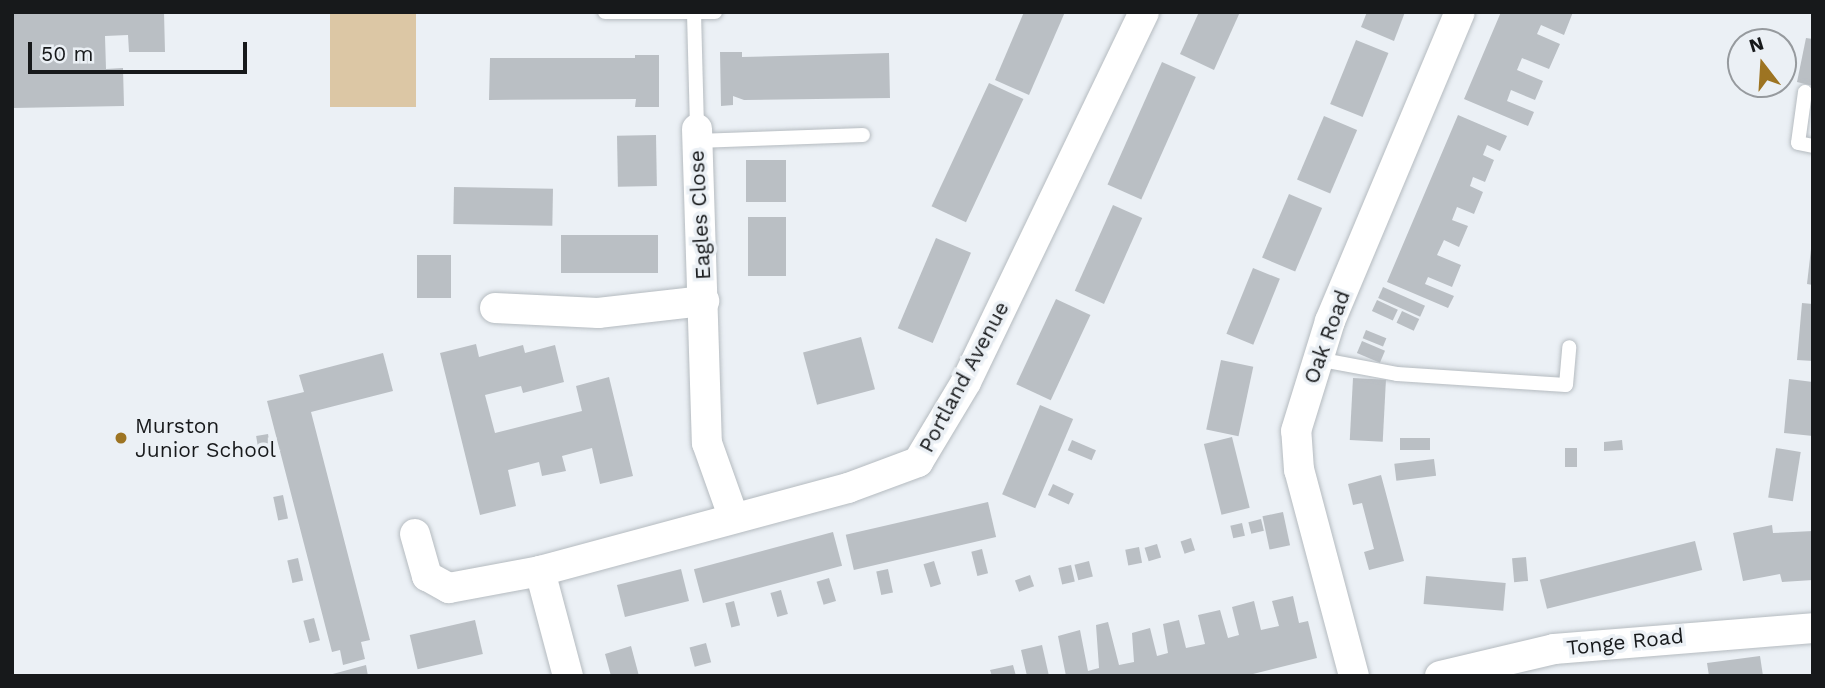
<!DOCTYPE html>
<style>
body{margin:0}
#map{position:relative;width:1825px;height:688px;overflow:hidden;background:#ebf0f5;font-family:"Work Sans",sans-serif}
div>[style]{position:absolute}
.green>*{inset:0;background:#dcc7a5;transform-origin:0 0}
.building>*{inset:0;background:#babfc4;transform-origin:0 0}
.roads{filter:drop-shadow(0 0 2px #b5bbc0) drop-shadow(0 0 2px #b5bbc0)}
.service>*{height:14px;margin:-7px;padding:0 7px;transform-origin:7px;border-radius:7px;background:#fff}
.minor>*{height:30px;margin:-15px;padding:0 15px;transform-origin:15px;border-radius:15px;background:#fff}
.dots>*{width:19px;height:19px;translate:-50% -50%;box-sizing:border-box;border:4px solid #ebf0f5;border-radius:50%}
span{translate:-50% -50%;white-space:nowrap;text-align:center;line-height:1.15;-webkit-text-stroke:7px #ebf0f5;paint-order:stroke}
.street-label{font-size:21px;color:#17191b}
.poi-label{font-size:21px;color:#17191b}
.left{translate:0 -50%;text-align:left}
.frame{position:absolute;inset:0;border:14px solid #17191b;pointer-events:none}
.north{position:absolute;left:1727px;top:28px;width:70px;height:70px;box-sizing:border-box;background:#ebf0f5;border:2px solid #969a9e;border-radius:50%;rotate:343deg;font-size:19px;font-weight:700;line-height:28px;text-align:center;color:#17191b}
.north::after{content:'';display:block;margin:auto;width:24px;height:32px;background:#9d7422;clip-path:polygon(50% 0,100% 100%,50% 72%,0 100%)}
.scale{position:absolute;left:28px;top:42px;width:219px;height:32px;box-sizing:border-box;border:4px solid #17191b;border-top:0;padding-left:9px;font-size:21px;line-height:24px;white-space:nowrap;color:#17191b;-webkit-text-stroke:5px #ebf0f5;paint-order:stroke}
</style>
<div id="map">
<div class="green">
<i style="left:330px;top:12px;width:86px;height:95px"></i>
</div>
<div class="building">
<i style="clip-path:polygon(12px 12px,164px 12px,165px 52px,129px 52px,128px 35px,105px 36px,106px 69px,123px 68px,124px 106px,12px 108px)"></i>
<i style="clip-path:polygon(1024px 12px,1065px 12px,1029px 95px,995px 80px)"></i>
<i style="clip-path:polygon(1199px 12px,1240px 12px,1214px 70px,1180px 54px)"></i>
<i style="clip-path:polygon(1367px 12px,1405px 12px,1394px 41px,1361px 27px)"></i>
<i style="clip-path:polygon(1501px 12px,1573px 12px,1564px 35px,1541px 25px,1537px 34px,1560px 44px,1549px 69px,1522px 58px,1517px 70px,1543px 81px,1535px 100px,1511px 90px,1507px 101px,1534px 112px,1528px 126px,1464px 99px)"></i>
<i style="clip-path:polygon(1806px 38px,1813px 39px,1813px 86px,1797px 82px)"></i>
<i style="left:1356px;top:40px;width:35px;height:69px;rotate:22deg"></i>
<i style="clip-path:polygon(720px 52px,742px 52px,742px 57px,889px 53px,890px 98px,744px 100px,733px 96px,733px 105px,721px 106px)"></i>
<i style="clip-path:polygon(635px 55px,659px 55px,659px 107px,635px 107px,636px 99px,489px 100px,490px 58px,635px 58px)"></i>
<i style="left:1162px;top:62px;width:37px;height:134px;rotate:24deg"></i>
<i style="left:989px;top:83px;width:38px;height:136px;rotate:25deg"></i>
<i style="clip-path:polygon(1458px 115px,1507px 136px,1500px 151px,1487px 145px,1483px 155px,1494px 160px,1485px 182px,1473px 177px,1470px 186px,1483px 192px,1474px 214px,1457px 207px,1452px 220px,1468px 226px,1459px 247px,1444px 240px,1437px 255px,1461px 265px,1452px 287px,1428px 277px,1425px 284px,1454px 296px,1448px 308px,1387px 282px)"></i>
<i style="left:1324px;top:116px;width:36px;height:69px;rotate:23deg"></i>
<i style="left:656px;top:135px;width:51px;height:39px;rotate:89deg"></i>
<i style="left:746px;top:160px;width:40px;height:42px"></i>
<i style="left:454px;top:187px;width:99px;height:37px;rotate:1deg"></i>
<i style="left:1289px;top:194px;width:36px;height:69px;rotate:23deg"></i>
<i style="left:1113px;top:205px;width:32px;height:94px;rotate:24deg"></i>
<i style="left:748px;top:217px;width:38px;height:59px"></i>
<i style="left:658px;top:235px;width:38px;height:97px;rotate:90deg"></i>
<i style="left:936px;top:238px;width:38px;height:98px;rotate:23deg"></i>
<i style="clip-path:polygon(1811px 249px,1813px 249px,1813px 285px,1807px 284px)"></i>
<i style="left:417px;top:255px;width:34px;height:43px"></i>
<i style="left:1253px;top:268px;width:29px;height:71px;rotate:22deg"></i>
<i style="left:1383px;top:287px;width:46px;height:12px;rotate:24deg"></i>
<i style="left:1056px;top:299px;width:38px;height:94px;rotate:25deg"></i>
<i style="left:1377px;top:300px;width:23px;height:12px;rotate:25deg"></i>
<i style="clip-path:polygon(1802px 303px,1813px 304px,1813px 361px,1797px 360px)"></i>
<i style="left:1402px;top:311px;width:19px;height:13px;rotate:25deg"></i>
<i style="left:1366px;top:330px;width:22px;height:9px;rotate:22deg"></i>
<i style="left:861px;top:337px;width:54px;height:60px;rotate:75deg"></i>
<i style="left:1362px;top:341px;width:25px;height:13px;rotate:23deg"></i>
<i style="clip-path:polygon(476px 344px,479px 357px,523px 345px,525px 353px,555px 345px,564px 382px,523px 393px,521px 386px,485px 395px,495px 433px,582px 411px,576px 386px,609px 377px,633px 476px,600px 484px,592px 448px,562px 456px,566px 471px,542px 476px,539px 462px,508px 470px,516px 506px,480px 515px,440px 353px)"></i>
<i style="clip-path:polygon(383px 353px,393px 391px,311px 412px,370px 640px,361px 642px,365px 659px,343px 665px,340px 650px,332px 652px,267px 401px,304px 392px,299px 375px)"></i>
<i style="left:1221px;top:360px;width:33px;height:71px;rotate:12deg"></i>
<i style="left:1353px;top:378px;width:33px;height:62px;rotate:3deg"></i>
<i style="clip-path:polygon(1789px 379px,1813px 382px,1813px 436px,1784px 433px)"></i>
<i style="left:1040px;top:405px;width:36px;height:97px;rotate:23deg"></i>
<i style="left:268px;top:434px;width:24px;height:12px;rotate:81deg"></i>
<i style="left:1232px;top:437px;width:73px;height:29px;rotate:76deg"></i>
<i style="left:1430px;top:438px;width:12px;height:30px;rotate:90deg"></i>
<i style="left:1072px;top:440px;width:26px;height:11px;rotate:23deg"></i>
<i style="clip-path:polygon(1622px 440px,1623px 450px,1604px 451px,1604px 442px)"></i>
<i style="left:1565px;top:448px;width:12px;height:19px"></i>
<i style="left:1776px;top:448px;width:25px;height:50px;rotate:9deg"></i>
<i style="left:1434px;top:459px;width:17px;height:40px;rotate:83deg"></i>
<i style="clip-path:polygon(1381px 475px,1404px 561px,1369px 570px,1364px 552px,1374px 549px,1362px 503px,1353px 505px,1348px 484px)"></i>
<i style="left:1053px;top:484px;width:23px;height:12px;rotate:25deg"></i>
<i style="left:283px;top:495px;width:24px;height:10px;rotate:78deg"></i>
<i style="left:988px;top:502px;width:36px;height:146px;rotate:77deg"></i>
<i style="left:1283px;top:512px;width:34px;height:21px;rotate:78deg"></i>
<i style="left:1261px;top:519px;width:12px;height:13px;rotate:76deg"></i>
<i style="left:1242px;top:523px;width:13px;height:12px;rotate:77deg"></i>
<i style="clip-path:polygon(1772px 525px,1773px 533px,1813px 531px,1813px 580px,1782px 582px,1780px 574px,1743px 581px,1733px 533px)"></i>
<i style="left:833px;top:532px;width:35px;height:144px;rotate:75deg"></i>
<i style="left:1191px;top:538px;width:13px;height:11px;rotate:72deg"></i>
<i style="left:1695px;top:541px;width:30px;height:160px;rotate:76deg"></i>
<i style="left:1157px;top:544px;width:14px;height:13px;rotate:73deg"></i>
<i style="left:1139px;top:547px;width:16px;height:14px;rotate:79deg"></i>
<i style="left:982px;top:549px;width:25px;height:11px;rotate:76deg"></i>
<i style="left:1526px;top:557px;width:24px;height:14px;rotate:85deg"></i>
<i style="left:298px;top:558px;width:23px;height:11px;rotate:77deg"></i>
<i style="left:934px;top:561px;width:24px;height:11px;rotate:73deg"></i>
<i style="left:1089px;top:561px;width:16px;height:15px;rotate:76deg"></i>
<i style="left:1071px;top:565px;width:17px;height:13px;rotate:77deg"></i>
<i style="left:681px;top:569px;width:33px;height:66px;rotate:76deg"></i>
<i style="left:888px;top:569px;width:24px;height:12px;rotate:78deg"></i>
<i style="left:1030px;top:575px;width:12px;height:16px;rotate:70deg"></i>
<i style="left:1426px;top:576px;width:80px;height:28px;rotate:5deg"></i>
<i style="left:829px;top:578px;width:24px;height:13px;rotate:73deg"></i>
<i style="left:781px;top:590px;width:25px;height:11px;rotate:74deg"></i>
<i style="clip-path:polygon(1293px 596px,1299px 623px,1308px 621px,1317px 658px,1245px 676px,1066px 676px,1058px 636px,1080px 630px,1088px 671px,1099px 668px,1096px 625px,1108px 622px,1119px 665px,1134px 662px,1132px 633px,1150px 628px,1157px 656px,1168px 653px,1163px 624px,1179px 620px,1186px 648px,1205px 644px,1198px 615px,1220px 610px,1228px 638px,1239px 635px,1232px 607px,1254px 601px,1261px 630px,1279px 626px,1272px 601px)"></i>
<i style="left:734px;top:601px;width:25px;height:9px;rotate:76deg"></i>
<i style="left:314px;top:618px;width:23px;height:11px;rotate:75deg"></i>
<i style="left:475px;top:620px;width:35px;height:67px;rotate:77deg"></i>
<i style="left:706px;top:643px;width:20px;height:17px;rotate:75deg"></i>
<i style="clip-path:polygon(1042px 645px,1049px 676px,1027px 676px,1021px 650px)"></i>
<i style="clip-path:polygon(631px 646px,639px 676px,611px 676px,605px 654px)"></i>
<i style="clip-path:polygon(1760px 656px,1763px 676px,1709px 676px,1707px 663px)"></i>
<i style="clip-path:polygon(366px 665px,368px 676px,329px 676px,329px 675px)"></i>
<i style="clip-path:polygon(1013px 665px,1016px 676px,992px 676px,990px 670px)"></i>
</div>
<div class="roads">
<div class="service">
<i style="left:605px;top:12px;width:110px"></i>
<i style="left:694px;top:13px;width:116px;rotate:88.5deg"></i>
<i style="left:1805px;top:92px;width:51px;rotate:97.8deg"></i>
<i style="left:1798px;top:143px;width:15px;rotate:11deg"></i>
<i style="left:697px;top:141px;width:166px;rotate:-2.1deg"></i>
<i style="left:1317px;top:359px;width:81px;rotate:10.6deg"></i>
<i style="left:1397px;top:374px;width:169px;rotate:3.7deg"></i>
<i style="left:1566px;top:385px;width:38px;rotate:-85deg"></i>
</div>
<div class="minor">
<i style="left:697px;top:129px;width:314px;rotate:88.2deg"></i>
<i style="left:707px;top:443px;width:77px;rotate:70.4deg"></i>
<i style="left:495px;top:308px;width:103px;rotate:2.8deg"></i>
<i style="left:598px;top:313px;width:107px;rotate:-6.5deg"></i>
<i style="left:415px;top:534px;width:44px;rotate:74.1deg"></i>
<i style="left:427px;top:576px;width:25px;rotate:29deg"></i>
<i style="left:449px;top:588px;width:93px;rotate:-10.6deg"></i>
<i style="left:540px;top:571px;width:319px;rotate:-15.1deg"></i>
<i style="left:848px;top:488px;width:75px;rotate:-20.4deg"></i>
<i style="left:918px;top:462px;width:93px;rotate:-59deg"></i>
<i style="left:966px;top:382px;width:411px;rotate:-64.3deg"></i>
<i style="left:540px;top:571px;width:109px;rotate:75.1deg"></i>
<i style="left:1354px;top:676px;width:213px;rotate:-104.9deg"></i>
<i style="left:1299px;top:470px;width:39px;rotate:-94deg"></i>
<i style="left:1296px;top:431px;width:115px;rotate:-72.8deg"></i>
<i style="left:1330px;top:321px;width:335px;rotate:-67.2deg"></i>
<i style="left:1440px;top:676px;width:117px;rotate:-13.3deg"></i>
<i style="left:1554px;top:649px;width:260px;rotate:-4.6deg"></i>
</div>
</div>
<div class="dots">
<i style="left:121px;top:438px;background:#9d7422"></i>
</div>
<div class="street-label">
<span style="left:700px;top:215px;rotate:-93deg">Eagles Close</span>
<span style="left:1327px;top:337px;rotate:-70deg">Oak Road</span>
<span style="left:964px;top:377px;rotate:-62deg">Portland Avenue</span>
<span style="left:1625px;top:642px;rotate:-6deg">Tonge Road</span>
</div>
<div class="poi-label">
<span class="left" style="left:135px;top:438px">Murston<br>Junior School</span>
</div>
<div class="frame"></div>
<div class="north">N</div>
<div class="scale">50 m</div>
</div>
